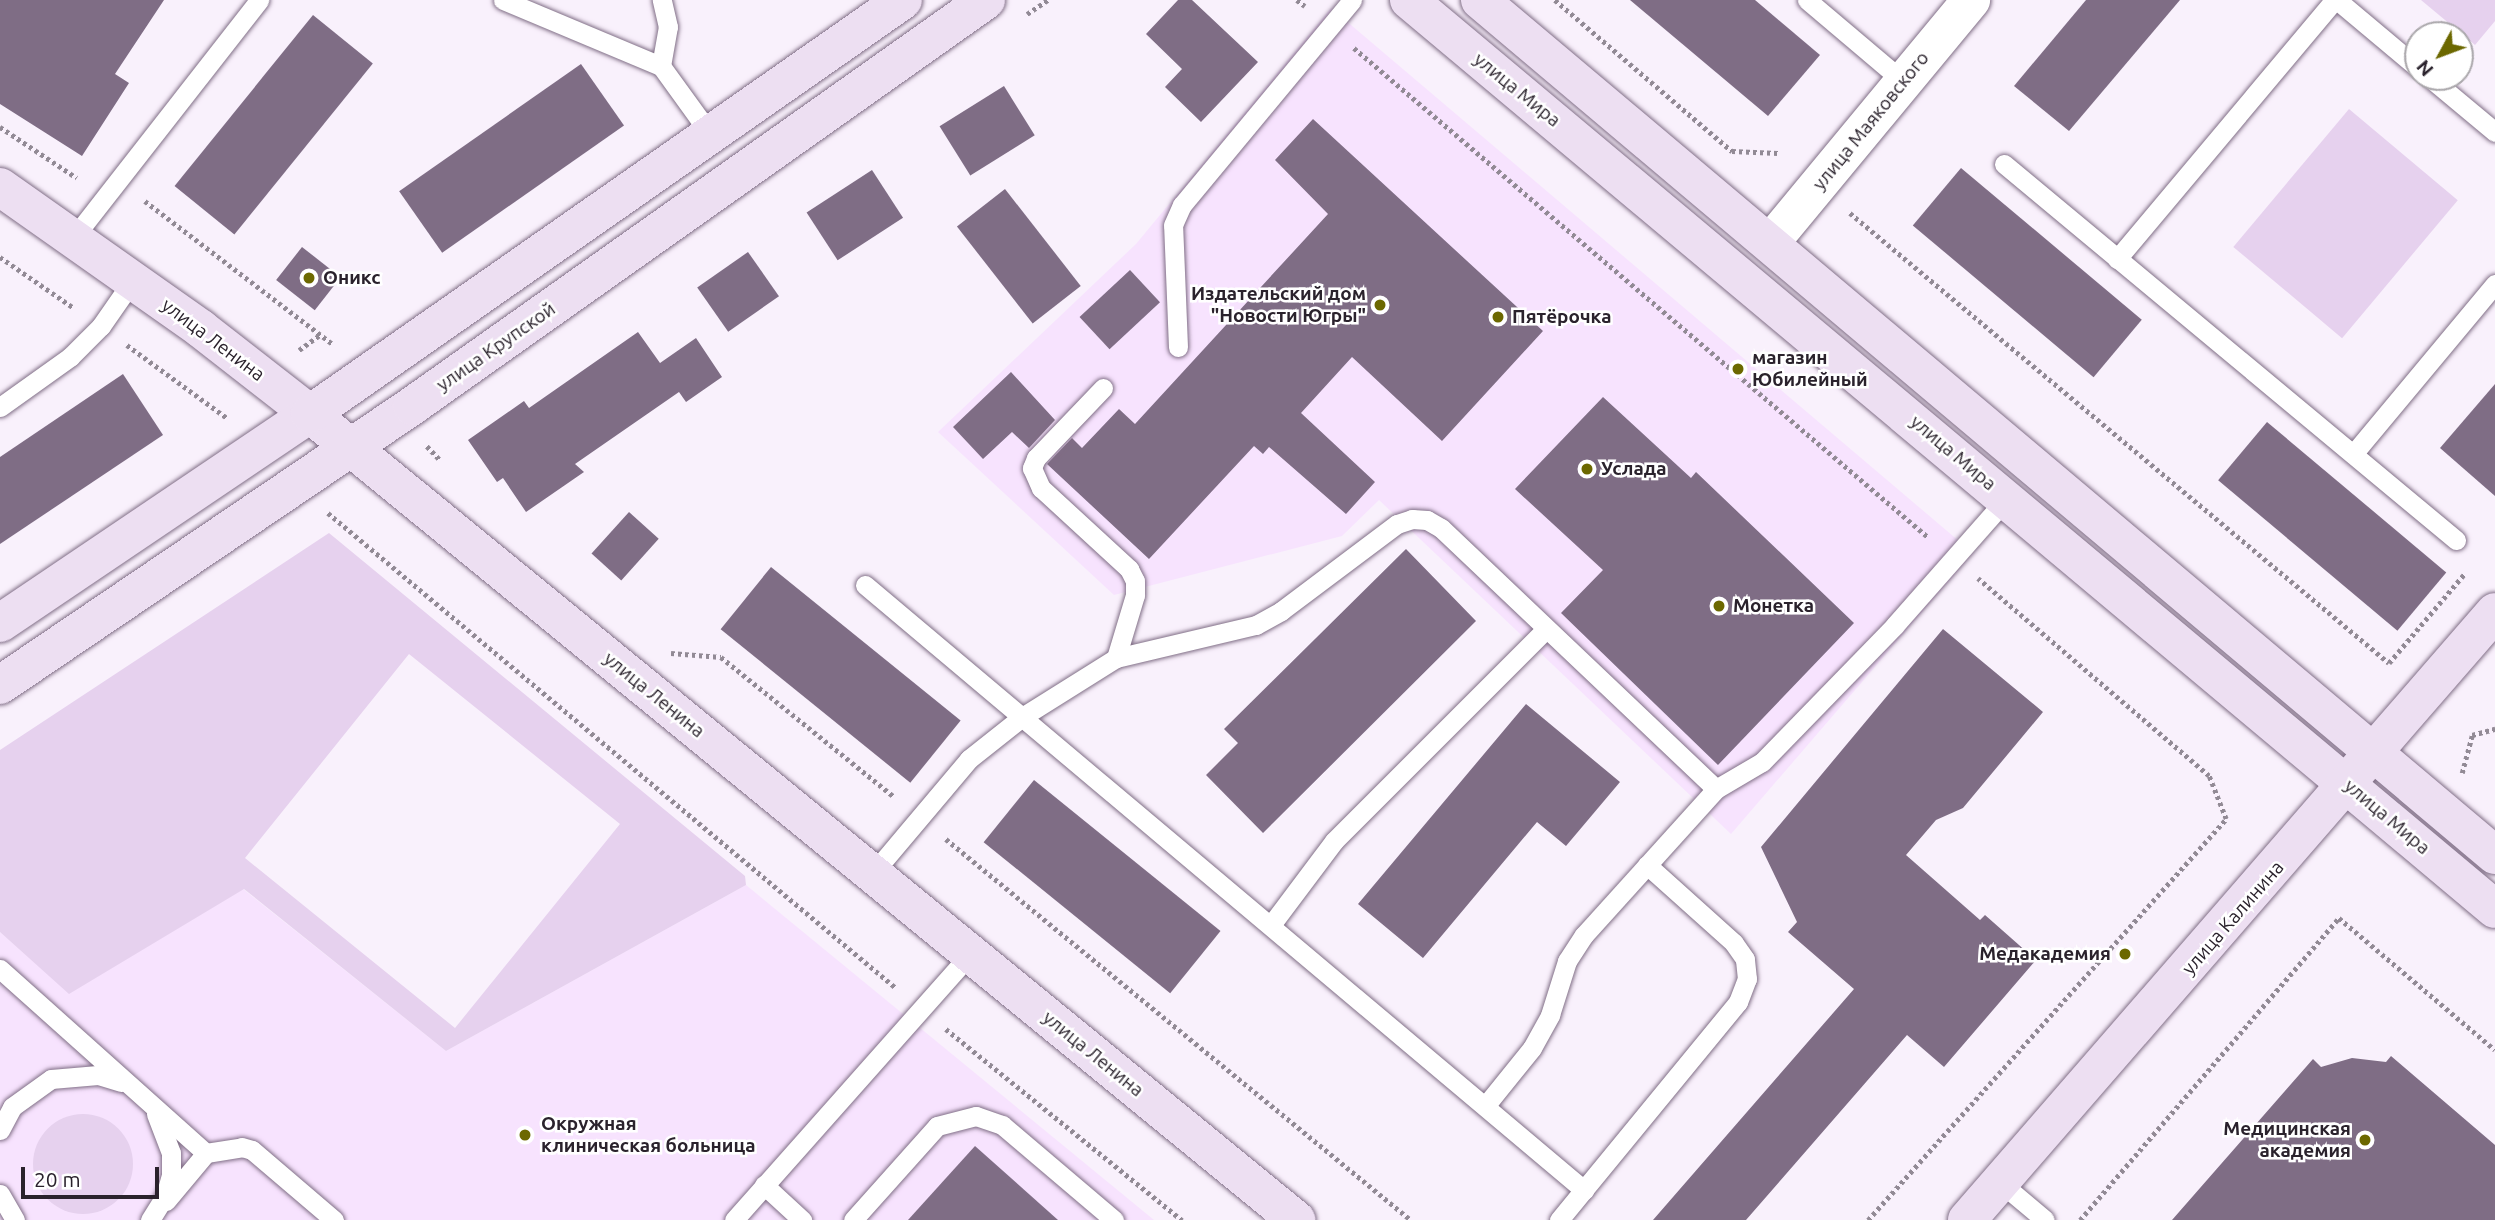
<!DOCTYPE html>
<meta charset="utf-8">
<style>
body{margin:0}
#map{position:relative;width:2495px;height:1220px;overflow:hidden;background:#f9f1fc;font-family:Ubuntu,sans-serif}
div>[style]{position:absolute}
.built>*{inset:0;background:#f7e3fe}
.green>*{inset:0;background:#e6d1ee;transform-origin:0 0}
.round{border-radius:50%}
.building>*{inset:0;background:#7f6d85;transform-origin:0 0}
.path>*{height:4.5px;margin-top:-2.25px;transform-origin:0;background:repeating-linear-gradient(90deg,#928a95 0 3.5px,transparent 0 7px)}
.roads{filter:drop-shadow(0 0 2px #806e86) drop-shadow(0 0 2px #806e86)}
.lane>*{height:19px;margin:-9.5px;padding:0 9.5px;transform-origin:9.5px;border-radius:9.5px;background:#fff}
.street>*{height:38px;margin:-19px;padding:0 19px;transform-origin:19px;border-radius:19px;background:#fff}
.secondary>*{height:38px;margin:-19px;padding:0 19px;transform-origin:19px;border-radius:19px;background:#eddff2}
.dots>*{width:19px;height:19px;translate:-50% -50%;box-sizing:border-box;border:4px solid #fff;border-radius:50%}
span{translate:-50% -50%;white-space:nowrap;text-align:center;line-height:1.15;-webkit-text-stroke:5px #fff;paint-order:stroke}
.street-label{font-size:19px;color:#2a222c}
.poi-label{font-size:19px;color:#2a222c;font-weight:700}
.left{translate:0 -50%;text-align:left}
.right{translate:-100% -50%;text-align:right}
.north{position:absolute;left:2404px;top:21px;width:70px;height:70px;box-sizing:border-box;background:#fff;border:2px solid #aaa7ab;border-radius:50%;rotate:229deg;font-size:19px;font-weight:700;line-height:28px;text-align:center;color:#2a222c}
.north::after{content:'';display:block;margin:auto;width:24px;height:32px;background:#6c6800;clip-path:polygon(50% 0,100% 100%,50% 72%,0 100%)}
.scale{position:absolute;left:21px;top:1167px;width:138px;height:32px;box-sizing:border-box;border:4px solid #2a222c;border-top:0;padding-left:9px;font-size:21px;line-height:24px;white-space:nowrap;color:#2a222c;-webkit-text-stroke:5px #fff;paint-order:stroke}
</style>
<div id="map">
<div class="built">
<i style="clip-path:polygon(1331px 8px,1973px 553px,1731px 834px,1379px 500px,1342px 536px,1114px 595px,938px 432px,1136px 244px)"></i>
<i style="clip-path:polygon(746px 885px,1154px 1220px,0 1220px,0 932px,69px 993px,243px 889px,446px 1051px)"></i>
</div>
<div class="green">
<i style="clip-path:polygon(2421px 0,2495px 0,2495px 21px,2475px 45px)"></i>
<i style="left:2349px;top:109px;width:142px;height:180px;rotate:40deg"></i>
<i style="clip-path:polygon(evenodd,329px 533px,745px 876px,746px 885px,446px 1051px,244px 889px,69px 994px,0 932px,0 750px,329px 533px,409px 654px,620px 824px,455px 1028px,245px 858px,409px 654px)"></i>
<i class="round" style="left:33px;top:1114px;width:100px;height:100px"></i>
</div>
<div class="building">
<i style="clip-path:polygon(0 0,164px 0,115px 74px,129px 83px,82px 156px,0 104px)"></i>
<i style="clip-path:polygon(1178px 0,1192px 0,1258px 62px,1201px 122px,1165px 87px,1182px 69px,1146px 34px)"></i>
<i style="clip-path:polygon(1630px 0,1755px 0,1820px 55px,1768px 116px)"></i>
<i style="clip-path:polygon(2086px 0,2180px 0,2069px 131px,2014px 86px)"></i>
<i style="left:313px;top:15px;width:77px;height:220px;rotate:39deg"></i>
<i style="left:581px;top:64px;width:75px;height:222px;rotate:55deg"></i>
<i style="left:1004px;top:86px;width:58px;height:76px;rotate:58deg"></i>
<i style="clip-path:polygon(1313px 119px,1543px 331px,1442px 441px,1352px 357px,1301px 413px,1375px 482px,1346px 514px,1269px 447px,1263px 454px,1254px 446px,1149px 559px,1047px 464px,1072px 438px,1082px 448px,1119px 409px,1135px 424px,1328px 214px,1275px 160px)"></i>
<i style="left:1961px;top:168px;width:236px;height:75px;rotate:40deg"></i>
<i style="left:872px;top:170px;width:57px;height:78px;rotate:57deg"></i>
<i style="left:1005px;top:189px;width:123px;height:61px;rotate:52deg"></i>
<i style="left:302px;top:247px;width:49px;height:42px;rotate:38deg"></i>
<i style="left:748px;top:252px;width:54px;height:62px;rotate:55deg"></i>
<i style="left:1130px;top:270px;width:44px;height:69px;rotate:47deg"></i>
<i style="clip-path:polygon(638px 332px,660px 363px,696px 338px,722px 377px,686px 402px,679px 392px,575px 464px,584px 472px,526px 512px,503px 478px,497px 482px,468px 440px,524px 401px,529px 408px)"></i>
<i style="clip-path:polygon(1011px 372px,1055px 420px,1029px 448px,1012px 432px,983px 459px,953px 427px)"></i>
<i style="clip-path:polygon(123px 374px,163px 435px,0 544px,0 457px)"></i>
<i style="clip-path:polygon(2495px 384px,2495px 496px,2440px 448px)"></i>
<i style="clip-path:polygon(1603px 397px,1691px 478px,1696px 472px,1854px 623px,1718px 765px,1561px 613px,1603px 570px,1515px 489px)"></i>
<i style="left:2267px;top:422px;width:234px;height:76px;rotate:40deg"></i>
<i style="left:629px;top:512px;width:40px;height:56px;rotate:42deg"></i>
<i style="clip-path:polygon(1406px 549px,1476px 621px,1263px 833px,1206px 775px,1238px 743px,1224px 729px)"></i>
<i style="left:771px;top:567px;width:244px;height:80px;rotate:39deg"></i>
<i style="clip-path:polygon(1943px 629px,2043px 712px,1963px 808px,1936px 820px,1906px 855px,1980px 920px,1985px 915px,2036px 960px,1944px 1067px,1907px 1035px,1746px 1220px,1653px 1220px,1854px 989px,1788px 932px,1797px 922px,1761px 847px)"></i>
<i style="clip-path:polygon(1526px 704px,1620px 782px,1566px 846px,1537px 822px,1423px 958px,1358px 904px)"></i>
<i style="left:1034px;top:780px;width:240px;height:80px;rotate:39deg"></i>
<i style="clip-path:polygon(2391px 1056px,2495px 1145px,2495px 1220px,2172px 1220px,2313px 1059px,2321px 1067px,2352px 1058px,2386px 1062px)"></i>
<i style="clip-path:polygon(975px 1146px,1058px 1220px,908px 1220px)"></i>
</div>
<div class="path">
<i style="left:1297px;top:0;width:10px;rotate:37deg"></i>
<i style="left:1555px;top:0;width:233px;rotate:40.5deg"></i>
<i style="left:1732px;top:151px;width:46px;rotate:2.5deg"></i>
<i style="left:1027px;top:14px;width:25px;rotate:-34deg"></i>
<i style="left:1354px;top:48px;width:754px;rotate:40.43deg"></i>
<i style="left:0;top:127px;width:92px;rotate:33.5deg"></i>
<i style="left:145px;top:201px;width:236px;rotate:37.3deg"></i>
<i style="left:1850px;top:213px;width:702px;rotate:39.86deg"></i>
<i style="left:2389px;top:663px;width:118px;rotate:-49.8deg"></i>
<i style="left:0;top:257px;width:90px;rotate:34.6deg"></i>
<i style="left:127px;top:345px;width:124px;rotate:36.1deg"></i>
<i style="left:299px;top:350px;width:26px;rotate:-36deg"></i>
<i style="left:427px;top:446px;width:19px;rotate:47deg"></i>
<i style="left:328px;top:513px;width:740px;rotate:39.9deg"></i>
<i style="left:671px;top:653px;width:50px;rotate:4.6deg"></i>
<i style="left:721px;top:657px;width:221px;rotate:38.9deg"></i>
<i style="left:2462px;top:773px;width:39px;rotate:-75deg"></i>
<i style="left:2472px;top:735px;width:24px;rotate:-15deg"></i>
<i style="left:946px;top:839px;width:601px;rotate:39.33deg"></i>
<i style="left:946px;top:1029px;width:304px;rotate:39deg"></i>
<i style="left:1868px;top:1220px;width:538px;rotate:-48.24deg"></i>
<i style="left:2226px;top:819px;width:46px;rotate:-111.6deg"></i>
<i style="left:2209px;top:776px;width:304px;rotate:-139.5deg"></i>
<i style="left:2080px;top:1220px;width:398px;rotate:-49.4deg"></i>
<i style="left:2339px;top:918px;width:204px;rotate:40.2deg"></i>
</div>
<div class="roads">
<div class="lane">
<i style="left:503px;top:0;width:171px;rotate:22.7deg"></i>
<i style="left:661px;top:66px;width:85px;rotate:54.1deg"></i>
<i style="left:1807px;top:0;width:126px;rotate:40.2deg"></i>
<i style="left:2337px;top:0;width:106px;rotate:40deg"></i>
<i style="left:661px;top:66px;width:40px;rotate:-80deg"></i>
<i style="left:668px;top:27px;width:28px;rotate:-103deg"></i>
<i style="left:2429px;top:77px;width:86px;rotate:39.8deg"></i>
<i style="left:2004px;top:164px;width:588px;rotate:39.76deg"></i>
<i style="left:74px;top:237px;width:301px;rotate:-52deg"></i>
<i style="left:2117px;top:259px;width:338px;rotate:-50deg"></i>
<i style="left:1178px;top:347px;width:122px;rotate:-92.3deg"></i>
<i style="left:1173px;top:225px;width:22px;rotate:-66deg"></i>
<i style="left:1182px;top:205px;width:266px;rotate:-50.3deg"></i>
<i style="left:1103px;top:388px;width:97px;rotate:133.7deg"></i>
<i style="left:1036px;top:458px;width:11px;rotate:112deg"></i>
<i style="left:1032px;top:468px;width:22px;rotate:66deg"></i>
<i style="left:1041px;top:488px;width:120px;rotate:42.6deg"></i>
<i style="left:1129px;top:569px;width:13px;rotate:63deg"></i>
<i style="left:1135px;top:581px;width:14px;rotate:90deg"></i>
<i style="left:1135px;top:595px;width:66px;rotate:106.8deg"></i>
<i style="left:0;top:407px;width:86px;rotate:-35.5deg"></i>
<i style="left:70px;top:357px;width:44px;rotate:-45deg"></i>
<i style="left:101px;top:326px;width:56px;rotate:-55.2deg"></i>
<i style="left:2354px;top:453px;width:220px;rotate:-50.2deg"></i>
<i style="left:865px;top:585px;width:940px;rotate:40.08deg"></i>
<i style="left:873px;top:873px;width:149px;rotate:-49.9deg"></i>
<i style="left:969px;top:759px;width:68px;rotate:-38.4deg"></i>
<i style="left:1022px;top:717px;width:111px;rotate:-32.1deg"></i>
<i style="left:1116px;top:658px;width:144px;rotate:-13.3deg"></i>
<i style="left:1256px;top:625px;width:29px;rotate:-29deg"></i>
<i style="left:1281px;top:611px;width:145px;rotate:-36.9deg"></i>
<i style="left:1397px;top:524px;width:16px;rotate:-18deg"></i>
<i style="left:1412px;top:519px;width:15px;rotate:4deg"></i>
<i style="left:1427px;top:520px;width:16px;rotate:30deg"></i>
<i style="left:1441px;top:528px;width:379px;rotate:43.5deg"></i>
<i style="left:1716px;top:789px;width:53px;rotate:-30.4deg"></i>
<i style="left:1762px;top:762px;width:191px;rotate:-45.8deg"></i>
<i style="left:1895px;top:625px;width:169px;rotate:-48.6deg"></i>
<i style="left:1271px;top:925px;width:105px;rotate:-53.1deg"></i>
<i style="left:1334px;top:841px;width:298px;rotate:-45deg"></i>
<i style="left:0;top:969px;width:276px;rotate:41.8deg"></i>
<i style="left:206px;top:1153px;width:36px;rotate:-9deg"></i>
<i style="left:242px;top:1147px;width:10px;rotate:17deg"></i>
<i style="left:252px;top:1150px;width:108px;rotate:40.5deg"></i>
<i style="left:1486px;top:1105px;width:73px;rotate:-51.1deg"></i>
<i style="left:1532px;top:1048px;width:38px;rotate:-61deg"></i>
<i style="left:1550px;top:1015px;width:57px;rotate:-72.5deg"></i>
<i style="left:1567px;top:961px;width:31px;rotate:-57deg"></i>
<i style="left:1584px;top:935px;width:197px;rotate:-47.9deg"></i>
<i style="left:0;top:1130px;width:26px;rotate:-62deg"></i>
<i style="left:12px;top:1107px;width:48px;rotate:-35.7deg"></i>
<i style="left:51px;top:1079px;width:47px;rotate:-4.9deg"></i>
<i style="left:98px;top:1075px;width:24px;rotate:17deg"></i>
<i style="left:2001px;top:1183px;width:57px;rotate:40.1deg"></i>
<i style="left:764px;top:1185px;width:52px;rotate:42.6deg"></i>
<i style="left:0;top:1194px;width:30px;rotate:60deg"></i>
<i style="left:166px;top:1201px;width:62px;rotate:-50.2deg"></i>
<i style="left:150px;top:1220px;width:28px;rotate:-58deg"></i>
<i style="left:165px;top:1196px;width:22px;rotate:-74deg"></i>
<i style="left:171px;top:1175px;width:22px;rotate:-90deg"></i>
<i style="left:171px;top:1153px;width:42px;rotate:-111deg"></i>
<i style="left:734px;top:1220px;width:356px;rotate:-48.4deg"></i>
<i style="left:853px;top:1220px;width:126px;rotate:-48.2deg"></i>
<i style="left:937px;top:1126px;width:40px;rotate:-14.4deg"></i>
<i style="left:976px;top:1116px;width:28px;rotate:19deg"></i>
<i style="left:1002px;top:1125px;width:147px;rotate:40.3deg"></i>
<i style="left:1559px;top:1220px;width:282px;rotate:-50.6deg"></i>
<i style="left:1738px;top:1002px;width:25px;rotate:-69deg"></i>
<i style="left:1747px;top:979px;width:20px;rotate:-96deg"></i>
<i style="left:1745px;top:959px;width:19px;rotate:-125deg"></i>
<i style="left:1734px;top:943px;width:117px;rotate:-138.1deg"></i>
</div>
<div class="street">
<i style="left:1771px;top:242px;width:314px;rotate:-50.4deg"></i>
</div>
<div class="secondary">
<i style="left:1409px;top:0;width:1416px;rotate:39.93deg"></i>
<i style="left:1480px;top:0;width:1327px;rotate:40.11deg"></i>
<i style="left:0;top:187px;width:246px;rotate:35.2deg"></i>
<i style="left:201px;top:329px;width:138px;rotate:37.9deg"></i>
<i style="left:310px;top:414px;width:1274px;rotate:39.26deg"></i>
<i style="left:0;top:623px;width:374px;rotate:-34deg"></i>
<i style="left:310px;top:414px;width:723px;rotate:-34.92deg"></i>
<i style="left:0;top:685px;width:498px;rotate:-34.1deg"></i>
<i style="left:412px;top:406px;width:703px;rotate:-35.27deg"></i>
<i style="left:1967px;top:1220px;width:805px;rotate:-49.03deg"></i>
</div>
</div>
<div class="dots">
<i style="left:309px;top:278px;background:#6c6800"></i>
<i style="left:1380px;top:305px;background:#6c6800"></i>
<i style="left:1498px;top:317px;background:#6c6800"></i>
<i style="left:1738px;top:369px;background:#6c6800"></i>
<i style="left:1587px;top:469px;background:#6c6800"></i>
<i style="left:1719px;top:606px;background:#6c6800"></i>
<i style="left:2125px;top:954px;background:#6c6800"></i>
<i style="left:525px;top:1135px;background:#6c6800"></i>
<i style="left:2365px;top:1140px;background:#6c6800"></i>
</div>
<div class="street-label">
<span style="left:1517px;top:90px;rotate:39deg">улица Мира</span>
<span style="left:1871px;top:121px;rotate:-51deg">улица Маяковского</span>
<span style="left:213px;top:340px;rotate:37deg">улица Ленина</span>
<span style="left:496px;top:347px;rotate:-35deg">улица Крупской</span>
<span style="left:1953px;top:453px;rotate:40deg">улица Мира</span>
<span style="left:654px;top:695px;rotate:39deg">улица Ленина</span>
<span style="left:2387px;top:817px;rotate:40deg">улица Мира</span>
<span style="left:2233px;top:918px;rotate:-49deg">улица Калинина</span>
<span style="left:1093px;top:1054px;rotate:39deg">улица Ленина</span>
</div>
<div class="poi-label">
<span class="left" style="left:323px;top:278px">Оникс</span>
<span class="right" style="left:1366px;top:305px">Издательский дом<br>"Новости Югры"</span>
<span class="left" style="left:1512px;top:317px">Пятёрочка</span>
<span class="left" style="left:1752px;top:369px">магазин<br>Юбилейный</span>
<span class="left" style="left:1601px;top:469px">Услада</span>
<span class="left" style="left:1733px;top:606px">Монетка</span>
<span class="right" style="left:2111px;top:954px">Медакадемия</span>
<span class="left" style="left:541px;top:1135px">Окружная<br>клиническая больница</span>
<span class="right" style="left:2351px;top:1140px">Медицинская<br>академия</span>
</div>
<div class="north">N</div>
<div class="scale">20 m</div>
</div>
